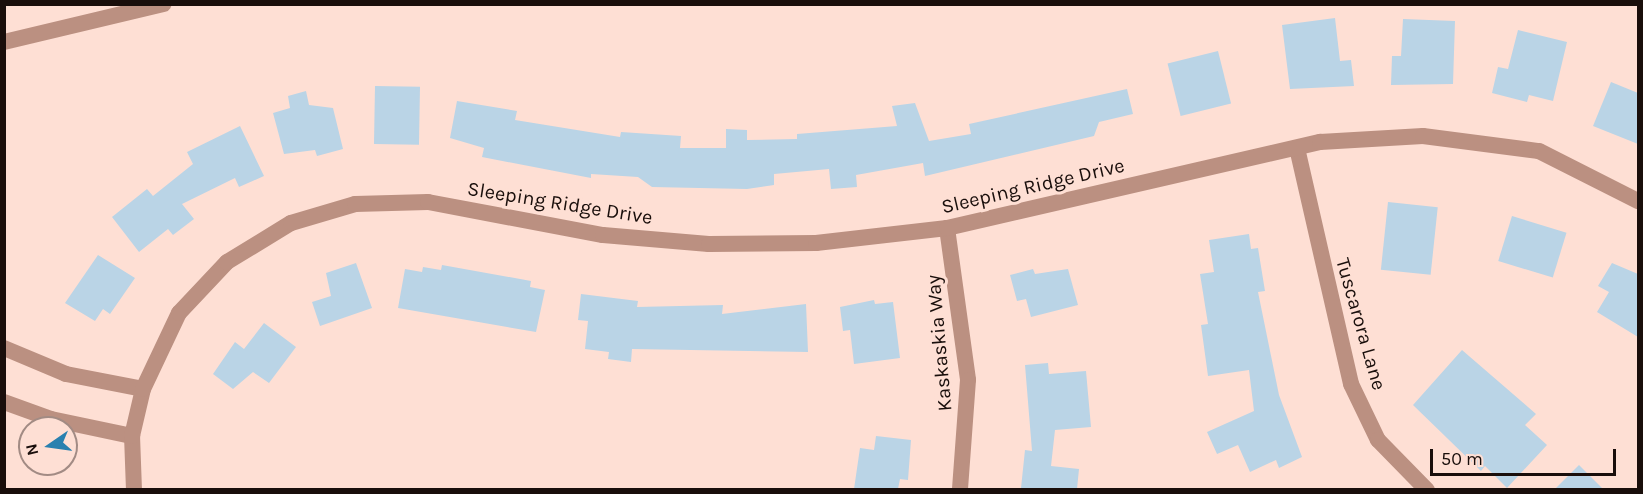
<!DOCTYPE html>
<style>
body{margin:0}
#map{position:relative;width:1643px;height:494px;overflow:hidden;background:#fedfd4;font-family:Karla,sans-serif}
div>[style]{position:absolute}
.building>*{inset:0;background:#bad4e6;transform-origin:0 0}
.minor>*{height:16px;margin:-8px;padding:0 8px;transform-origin:8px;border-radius:8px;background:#bb9081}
.tertiary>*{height:16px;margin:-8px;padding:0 8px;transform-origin:8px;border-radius:8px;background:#bb9081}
span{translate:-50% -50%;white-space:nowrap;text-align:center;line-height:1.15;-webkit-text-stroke:6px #fedfd4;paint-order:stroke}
.street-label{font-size:20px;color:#190e0b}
.frame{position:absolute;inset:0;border:6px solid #190e0b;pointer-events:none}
.north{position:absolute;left:18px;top:416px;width:60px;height:60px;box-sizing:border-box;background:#fedfd4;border:2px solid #a28b84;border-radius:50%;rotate:257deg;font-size:16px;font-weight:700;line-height:24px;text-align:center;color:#190e0b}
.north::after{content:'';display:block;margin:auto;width:21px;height:27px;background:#2980af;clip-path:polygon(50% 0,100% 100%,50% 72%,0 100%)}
.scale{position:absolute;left:1430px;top:449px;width:186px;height:27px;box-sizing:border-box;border:3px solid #190e0b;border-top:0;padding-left:8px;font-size:18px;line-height:21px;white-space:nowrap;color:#190e0b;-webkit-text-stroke:4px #fedfd4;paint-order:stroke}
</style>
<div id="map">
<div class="building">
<i style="clip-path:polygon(1335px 18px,1340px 61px,1351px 60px,1354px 86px,1290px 89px,1282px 25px)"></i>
<i style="clip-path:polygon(1403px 19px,1455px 21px,1453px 84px,1391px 85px,1392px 56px,1401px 56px)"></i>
<i style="clip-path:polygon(1518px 30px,1567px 42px,1553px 101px,1529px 95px,1527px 102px,1492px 93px,1498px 67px,1508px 69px)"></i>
<i style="left:1218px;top:51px;width:54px;height:52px;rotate:76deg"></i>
<i style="clip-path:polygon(1611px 82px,1638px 93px,1638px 144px,1593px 126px)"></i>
<i style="left:375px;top:86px;width:45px;height:58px;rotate:1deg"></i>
<i style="clip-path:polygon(1127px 89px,1133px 114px,1099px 122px,1094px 136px,925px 176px,923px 163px,856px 175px,857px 187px,831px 189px,829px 169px,774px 174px,774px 185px,747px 189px,652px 187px,638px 177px,591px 174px,591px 178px,482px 157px,484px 148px,450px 138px,457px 101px,517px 111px,515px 120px,620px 137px,621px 132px,681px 136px,680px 148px,726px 148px,726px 129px,747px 130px,747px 140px,797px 139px,797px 134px,897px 126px,892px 106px,915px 103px,929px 141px,971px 134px,969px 124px)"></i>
<i style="clip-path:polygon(306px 91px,309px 105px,333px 108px,343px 149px,317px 156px,315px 150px,284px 154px,273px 113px,290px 108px,288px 96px)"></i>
<i style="clip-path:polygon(240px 126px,264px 176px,239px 187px,235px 178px,182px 204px,194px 219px,173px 235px,168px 229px,139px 252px,112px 217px,147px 189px,153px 196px,193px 164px,187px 152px)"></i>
<i style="left:1388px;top:202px;width:50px;height:68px;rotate:6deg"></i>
<i style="left:1512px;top:216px;width:57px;height:47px;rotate:17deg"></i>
<i style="clip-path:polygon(1249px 234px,1251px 249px,1258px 248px,1265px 291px,1258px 292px,1279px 395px,1302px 457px,1279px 468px,1276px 460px,1250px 472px,1238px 445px,1217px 454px,1207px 432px,1254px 411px,1249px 370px,1208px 376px,1201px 325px,1208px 324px,1200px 274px,1214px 272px,1209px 240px)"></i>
<i style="clip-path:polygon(98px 255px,135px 278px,110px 314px,103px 309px,95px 321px,65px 303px)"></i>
<i style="clip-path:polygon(356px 263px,372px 308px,320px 326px,312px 302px,331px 296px,326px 273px)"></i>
<i style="clip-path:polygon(1612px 263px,1638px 274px,1638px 337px,1597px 312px,1609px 292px,1598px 286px)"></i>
<i style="clip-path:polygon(442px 265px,531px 281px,530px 287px,545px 290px,536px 332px,398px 308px,405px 269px,422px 272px,423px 267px,441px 270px)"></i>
<i style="clip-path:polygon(1033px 269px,1035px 274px,1068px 269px,1078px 305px,1031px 317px,1026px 299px,1017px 301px,1010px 275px)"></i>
<i style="clip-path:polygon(581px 294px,638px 301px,637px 307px,723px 305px,722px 314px,806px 304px,808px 352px,632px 349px,631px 362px,608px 359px,609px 352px,585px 349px,588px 321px,578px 320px)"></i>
<i style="clip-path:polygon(874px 300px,875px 304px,893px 302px,900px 358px,854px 364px,850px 330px,843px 331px,840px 307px)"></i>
<i style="clip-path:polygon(264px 323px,296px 347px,269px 383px,253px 372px,233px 389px,213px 374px,235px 342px,244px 349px)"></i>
<i style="clip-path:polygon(1462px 350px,1536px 414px,1525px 425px,1547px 445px,1507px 488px,1485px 466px,1481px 471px,1413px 405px)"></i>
<i style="clip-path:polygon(1048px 363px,1049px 374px,1086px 371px,1091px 427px,1055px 430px,1051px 466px,1079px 469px,1077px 489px,1021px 488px,1025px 450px,1032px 451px,1025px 365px)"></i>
<i style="clip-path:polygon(876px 436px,911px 440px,908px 480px,900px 479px,898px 489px,854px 489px,860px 448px,874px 450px)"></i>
<i style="clip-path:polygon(1579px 465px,1603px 489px,1555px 489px)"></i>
</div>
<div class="minor">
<i style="left:1297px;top:148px;width:242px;rotate:77.1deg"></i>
<i style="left:1351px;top:384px;width:62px;rotate:64.3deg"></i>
<i style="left:1378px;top:440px;width:70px;rotate:45.6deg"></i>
<i style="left:947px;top:228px;width:153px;rotate:82.1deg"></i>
<i style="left:968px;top:380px;width:110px;rotate:94.2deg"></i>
<i style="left:4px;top:348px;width:67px;rotate:22.8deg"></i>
<i style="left:66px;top:374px;width:78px;rotate:11deg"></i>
<i style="left:4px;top:402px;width:50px;rotate:19.9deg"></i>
<i style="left:51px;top:419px;width:83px;rotate:11.9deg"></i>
<i style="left:134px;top:490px;width:54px;rotate:-92.1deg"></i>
<i style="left:132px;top:436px;width:48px;rotate:-76.8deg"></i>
<i style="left:143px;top:389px;width:84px;rotate:-64.7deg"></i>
<i style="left:179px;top:313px;width:70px;rotate:-46.7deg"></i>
<i style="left:227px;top:262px;width:75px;rotate:-31.4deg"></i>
<i style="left:291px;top:223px;width:67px;rotate:-16.5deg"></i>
<i style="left:355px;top:204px;width:73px;rotate:-1.6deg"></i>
<i style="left:428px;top:202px;width:178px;rotate:10.7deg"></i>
<i style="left:603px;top:235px;width:106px;rotate:4.9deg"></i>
<i style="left:709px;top:244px;width:107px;rotate:-0.5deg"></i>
<i style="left:816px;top:243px;width:132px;rotate:-6.5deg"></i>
<i style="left:947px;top:228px;width:383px;rotate:-13deg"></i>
<i style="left:1320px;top:142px;width:103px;rotate:-3.3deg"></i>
<i style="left:1423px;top:136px;width:117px;rotate:7.4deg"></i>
<i style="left:1539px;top:151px;width:111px;rotate:26.8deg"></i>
</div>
<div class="tertiary">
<i style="left:4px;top:42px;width:164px;rotate:-13.4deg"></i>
</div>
<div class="street-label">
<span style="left:1033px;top:186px;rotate:-13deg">Sleeping Ridge Drive</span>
<span style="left:560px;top:203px;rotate:9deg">Sleeping Ridge Drive</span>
<span style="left:1361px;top:324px;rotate:74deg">Tuscarora Lane</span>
<span style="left:939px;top:343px;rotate:-95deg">Kaskaskia Way</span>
</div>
<div class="frame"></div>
<div class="north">N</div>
<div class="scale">50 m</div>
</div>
